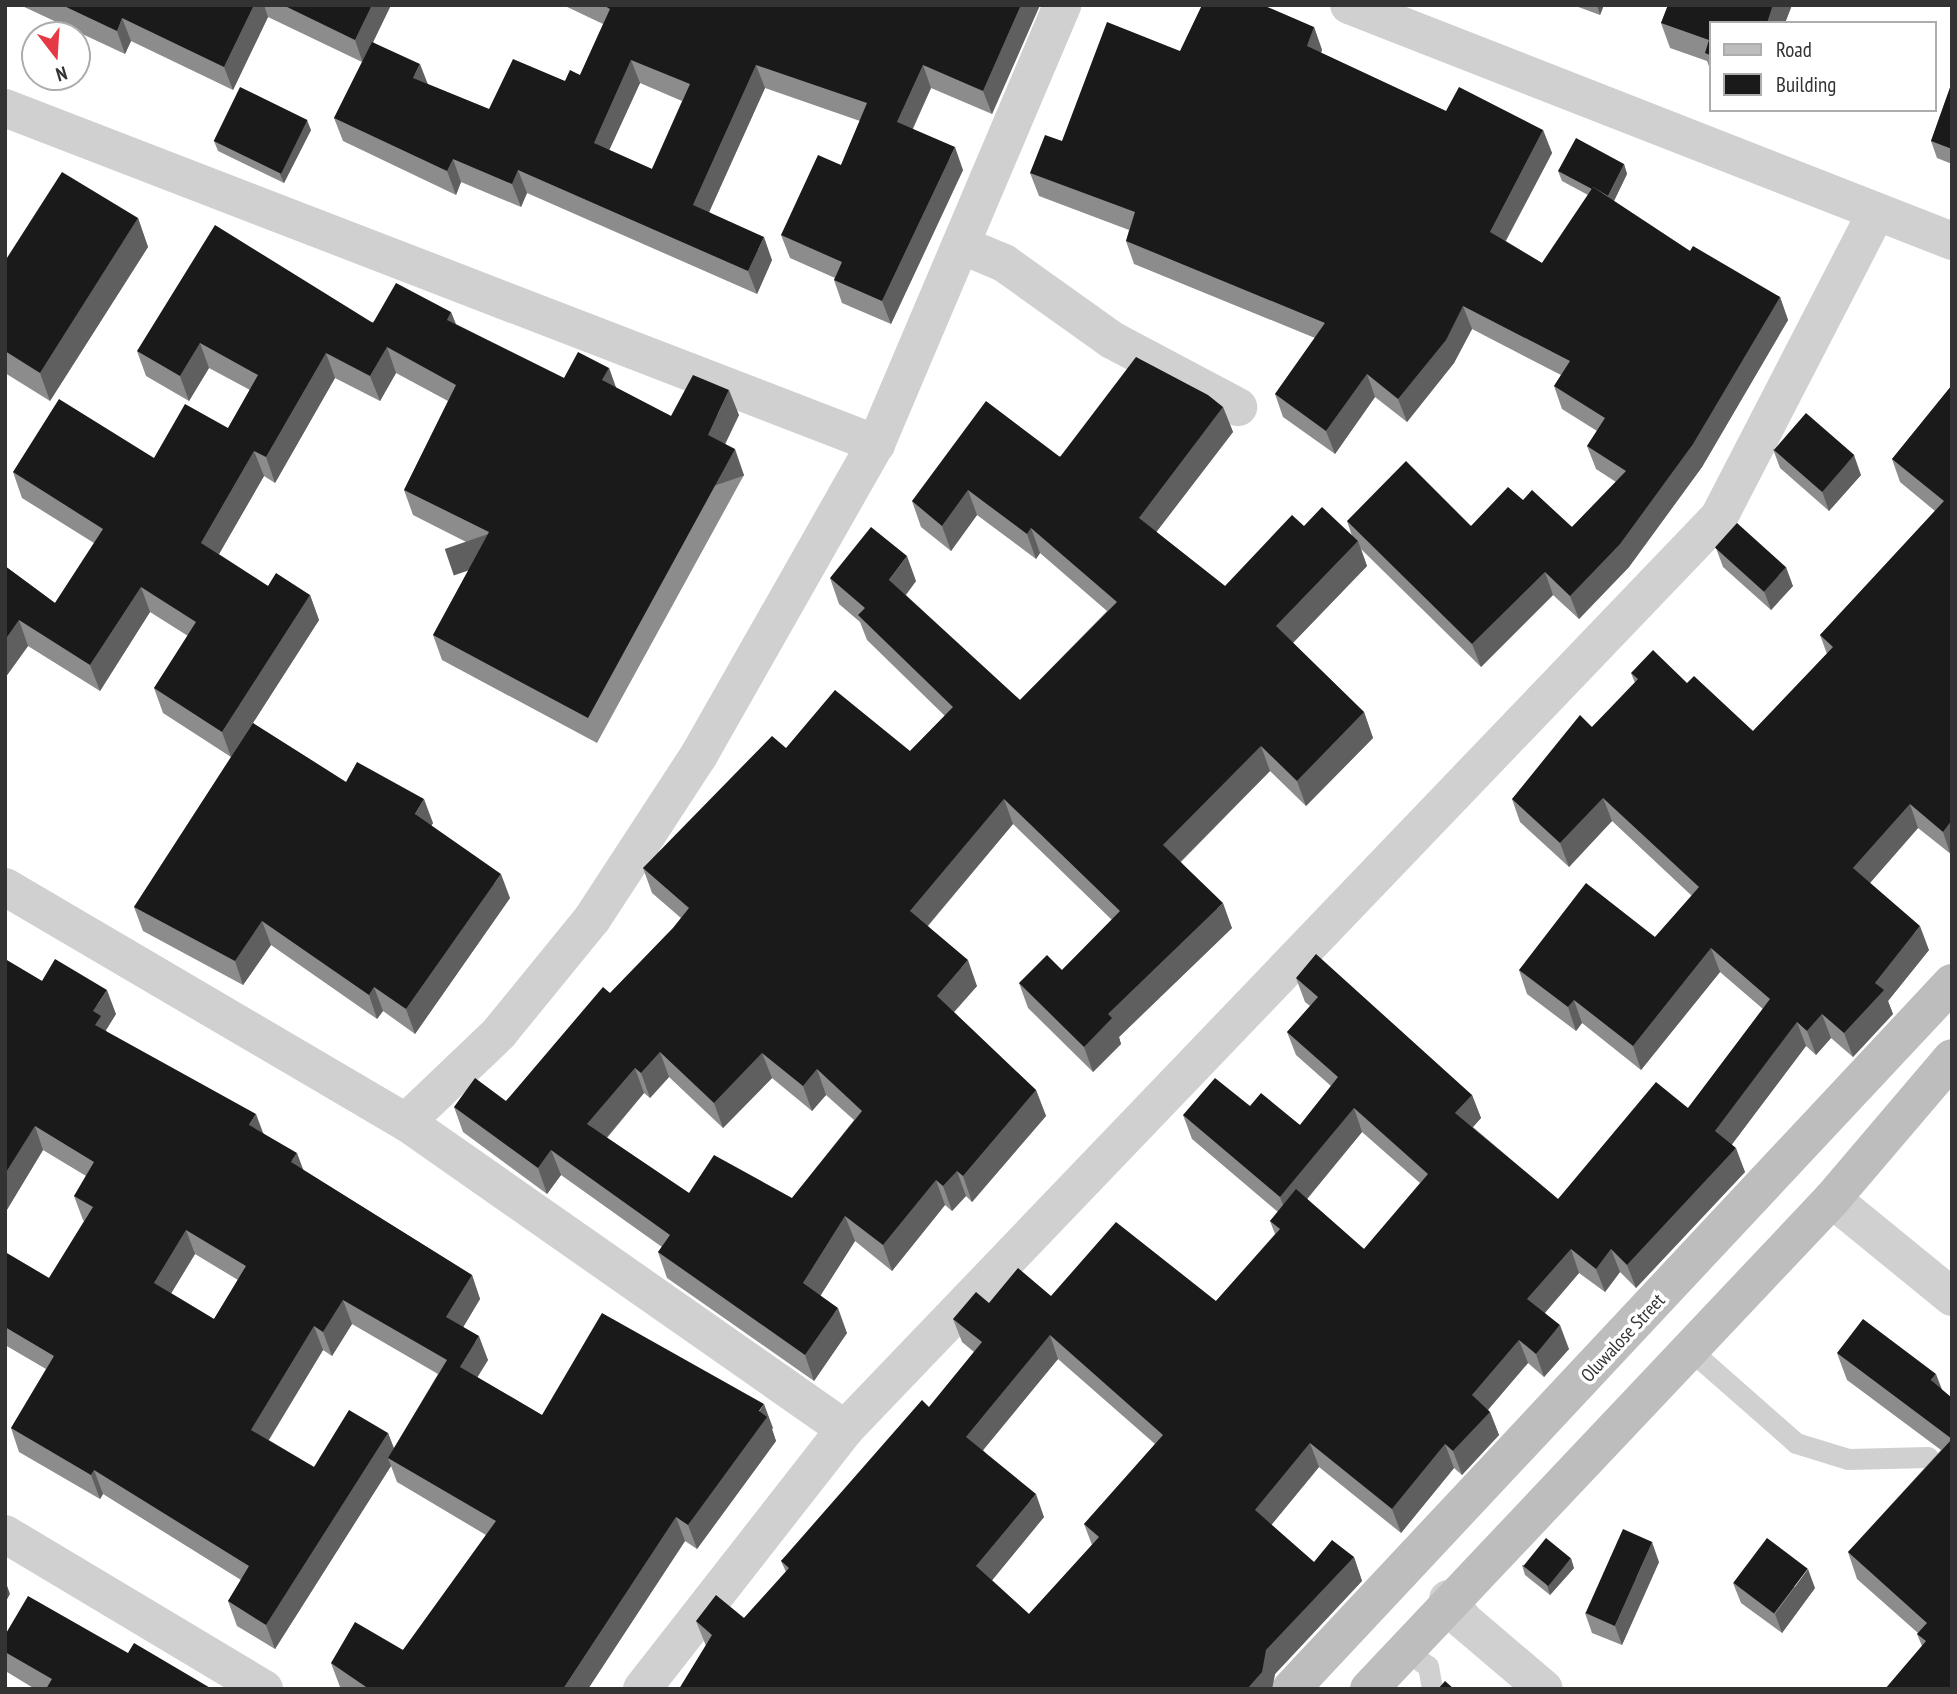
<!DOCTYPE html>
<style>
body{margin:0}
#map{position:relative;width:1957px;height:1694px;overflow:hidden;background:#fff;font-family:"PT Sans Narrow",sans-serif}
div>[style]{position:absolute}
.lane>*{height:21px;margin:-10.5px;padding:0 10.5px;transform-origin:10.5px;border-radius:10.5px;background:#d0d0d0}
.street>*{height:38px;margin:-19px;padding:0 19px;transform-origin:19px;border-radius:19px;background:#d0d0d0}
.secondary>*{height:38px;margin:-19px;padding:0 19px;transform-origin:19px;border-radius:19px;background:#bdbdbd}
.wall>*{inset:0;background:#8c8c8c}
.shaded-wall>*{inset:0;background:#5f5f5f;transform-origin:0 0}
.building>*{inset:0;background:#1a1a1a;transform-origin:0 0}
span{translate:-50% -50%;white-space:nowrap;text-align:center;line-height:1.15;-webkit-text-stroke:7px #fff;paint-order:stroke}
.street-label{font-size:19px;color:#333}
.frame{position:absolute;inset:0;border:7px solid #333;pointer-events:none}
.legend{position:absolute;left:1709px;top:21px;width:228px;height:91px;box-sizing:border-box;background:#fff;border:2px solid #adadad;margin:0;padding:9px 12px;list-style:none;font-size:21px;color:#333}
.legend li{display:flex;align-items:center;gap:14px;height:35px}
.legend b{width:35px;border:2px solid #adadad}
.north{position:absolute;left:21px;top:21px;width:70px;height:70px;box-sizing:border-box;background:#fff;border:2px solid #adadad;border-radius:50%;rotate:163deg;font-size:19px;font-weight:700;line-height:28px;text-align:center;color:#333}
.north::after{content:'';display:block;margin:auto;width:24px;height:32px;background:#e63946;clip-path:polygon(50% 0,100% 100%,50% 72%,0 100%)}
</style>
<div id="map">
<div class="lane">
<i style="left:1688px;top:1348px;width:144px;rotate:41.3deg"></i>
<i style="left:1796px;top:1443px;width:54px;rotate:17.1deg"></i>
<i style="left:1848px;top:1459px;width:80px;rotate:-1.4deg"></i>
<i style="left:1407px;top:1652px;width:25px;rotate:34deg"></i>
<i style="left:1428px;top:1666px;width:23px;rotate:80deg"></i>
</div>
<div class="street">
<i style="left:1349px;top:5px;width:648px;rotate:21.37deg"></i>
<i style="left:5px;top:108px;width:934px;rotate:21.09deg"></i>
<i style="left:961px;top:245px;width:47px;rotate:22.7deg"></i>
<i style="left:1004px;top:263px;width:133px;rotate:35.5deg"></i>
<i style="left:1112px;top:340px;width:143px;rotate:28deg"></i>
<i style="left:5px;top:887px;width:465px;rotate:30.4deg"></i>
<i style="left:406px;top:1122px;width:536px;rotate:34.97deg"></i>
<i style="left:406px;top:1122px;width:129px;rotate:-43.7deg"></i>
<i style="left:499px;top:1033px;width:147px;rotate:-50.8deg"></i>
<i style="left:592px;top:919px;width:196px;rotate:-56.9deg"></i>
<i style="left:699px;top:755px;width:358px;rotate:-60.4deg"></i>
<i style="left:876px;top:444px;width:477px;rotate:-67deg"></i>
<i style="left:1832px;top:1199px;width:155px;rotate:39.2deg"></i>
<i style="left:5px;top:1534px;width:302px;rotate:30.9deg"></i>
<i style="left:1448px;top:1599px;width:26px;rotate:54deg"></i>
<i style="left:1463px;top:1620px;width:106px;rotate:40.4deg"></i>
<i style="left:642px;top:1689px;width:330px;rotate:-52deg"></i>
<i style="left:845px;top:1429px;width:1263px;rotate:-46.22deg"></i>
<i style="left:1719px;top:517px;width:340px;rotate:-62.7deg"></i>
</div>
<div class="secondary">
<i style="left:1291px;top:1689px;width:967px;rotate:-46.89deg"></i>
<i style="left:1369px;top:1689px;width:674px;rotate:-46.62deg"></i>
<i style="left:1832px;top:1199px;width:185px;rotate:-49.6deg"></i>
</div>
<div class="wall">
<i style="clip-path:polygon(evenodd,20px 5px,391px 5px,373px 42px,428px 84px,489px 109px,580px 75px,603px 24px,563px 5px,1040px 5px,992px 114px,931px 88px,913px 129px,963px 170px,891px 324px,842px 303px,834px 280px,835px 278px,790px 258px,781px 235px,841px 165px,860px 121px,765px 88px,709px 212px,772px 260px,757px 294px,527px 193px,521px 207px,461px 182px,456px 195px,343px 141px,334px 118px,362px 62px,268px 17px,233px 90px,131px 41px,125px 54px,20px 5px,640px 83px,682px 101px,652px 169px,609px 150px,640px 83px)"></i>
<i style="clip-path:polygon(1573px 5px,1604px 5px,1600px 15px)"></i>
<i style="clip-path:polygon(1668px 5px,1792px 5px,1785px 23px,1710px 23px,1710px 69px,1707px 61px,1670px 48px,1661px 23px)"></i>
<i style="clip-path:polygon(evenodd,1314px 27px,1322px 50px,1321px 53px,1446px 111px,1543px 130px,1552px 153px,1506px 241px,1542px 263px,1588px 195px,1562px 181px,1558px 171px,1624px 164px,1627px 174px,1614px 201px,1690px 251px,1780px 297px,1788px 320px,1702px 467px,1629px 567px,1579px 619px,1553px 595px,1481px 667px,1361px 549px,1367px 566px,1293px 643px,1364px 712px,1373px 738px,1306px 806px,1270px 771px,1181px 862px,1232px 928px,1119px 1037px,1121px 1044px,1093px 1072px,1028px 1008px,1019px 983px,1062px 970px,1112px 920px,1013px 824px,928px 926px,977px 986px,954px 1012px,1036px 1090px,1046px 1116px,972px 1202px,966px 1196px,952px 1211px,945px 1205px,892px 1271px,855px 1241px,820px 1296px,847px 1333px,814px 1381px,667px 1278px,658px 1252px,662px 1247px,561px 1175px,547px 1194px,463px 1132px,454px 1107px,506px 1101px,673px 928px,681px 918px,652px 893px,643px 868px,786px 748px,910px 751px,945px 716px,867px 640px,860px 622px,839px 604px,830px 578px,916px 581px,906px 595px,1020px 700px,1107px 611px,1040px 553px,1036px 559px,977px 515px,951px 551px,921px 527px,912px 501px,1223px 407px,1233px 432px,1156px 532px,1225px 586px,1304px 526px,1352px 536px,1347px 521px,1471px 526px,1523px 500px,1572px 527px,1616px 482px,1596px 469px,1587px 446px,1597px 431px,1562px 409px,1554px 386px,1561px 375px,1472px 329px,1454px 363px,1407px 422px,1375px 397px,1335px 454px,1283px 417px,1275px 394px,1315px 338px,1134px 264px,1126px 241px,1129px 230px,1039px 196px,1030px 173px,1062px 141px,1180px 51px,1314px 27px,669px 1077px,723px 1128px,772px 1078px,812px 1111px,826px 1095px,854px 1120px,792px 1198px,689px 1193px,607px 1138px,644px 1093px,650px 1098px,669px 1077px)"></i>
<i style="clip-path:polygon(1952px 82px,1952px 164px,1937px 158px,1931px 141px)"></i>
<i style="clip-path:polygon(311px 130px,284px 183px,218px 151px,214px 141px)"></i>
<i style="clip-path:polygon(138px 218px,148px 247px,50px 401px,5px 373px,5px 261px)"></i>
<i style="clip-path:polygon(451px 312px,456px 324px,564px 378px,609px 368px,616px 388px,671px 416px,739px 415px,725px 444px,744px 475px,597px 743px,442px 660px,433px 635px,480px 549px,413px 515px,404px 490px,448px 401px,396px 373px,380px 401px,335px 378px,275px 483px,264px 476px,219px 554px,268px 586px,310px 595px,319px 620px,253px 723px,346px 782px,433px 823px,431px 826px,510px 898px,415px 1034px,383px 1011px,377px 1019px,271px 945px,243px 985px,143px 931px,134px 907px,231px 757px,163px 713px,154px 688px,188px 636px,150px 612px,100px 691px,28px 646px,5px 678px,5px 566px,55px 603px,94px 543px,22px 498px,13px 472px,154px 458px,228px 428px,250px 390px,209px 368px,189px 401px,146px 376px,137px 351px)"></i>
<i style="clip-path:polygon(evenodd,1952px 385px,1952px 855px,1918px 828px,1870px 883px,1929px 950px,1888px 1001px,1893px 1014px,1853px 1057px,1831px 1038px,1816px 1055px,1806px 1046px,1732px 1144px,1745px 1172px,1636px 1288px,1620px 1272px,1605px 1292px,1579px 1273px,1545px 1313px,1569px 1349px,1544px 1377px,1528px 1363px,1488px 1410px,1490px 1412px,1499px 1435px,1462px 1475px,1454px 1468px,1401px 1533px,1319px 1467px,1271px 1525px,1314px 1562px,1354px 1557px,1362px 1581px,1275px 1674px,1272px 1689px,679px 1689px,706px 1646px,696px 1621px,744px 1618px,786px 1572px,781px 1561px,929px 1407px,974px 1352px,962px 1342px,953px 1319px,989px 1303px,1051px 1296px,1216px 1301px,1275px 1234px,1270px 1221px,1278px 1212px,1192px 1139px,1183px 1115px,1250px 1106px,1300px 1125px,1331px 1086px,1296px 1055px,1287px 1032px,1310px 1006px,1305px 1002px,1296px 978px,1472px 1095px,1481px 1118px,1473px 1127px,1558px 1199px,1688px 1108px,1763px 1009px,1720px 972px,1641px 1070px,1582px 1023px,1576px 1031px,1527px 994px,1519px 970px,1655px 937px,1692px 896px,1612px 821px,1569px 867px,1520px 822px,1512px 799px,1592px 727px,1635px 683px,1631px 673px,1687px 683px,1753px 731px,1827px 654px,1820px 635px,1935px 511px,1900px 482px,1892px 459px,1952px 385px,1362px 1132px,1420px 1183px,1364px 1249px,1307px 1199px,1362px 1132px,1952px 385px,1058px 1359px,1155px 1444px,1084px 1524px,1092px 1545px,1029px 1614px,992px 1580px,1044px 1517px,983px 1450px,1058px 1359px)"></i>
<i style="clip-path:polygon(1773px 449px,1861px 475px,1829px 511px,1780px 468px)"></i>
<i style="clip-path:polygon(1716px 548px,1793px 586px,1771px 610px,1723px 567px)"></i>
<i style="clip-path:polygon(evenodd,5px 959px,42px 981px,116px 1014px,106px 1030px,106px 1032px,263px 1133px,303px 1170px,472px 1275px,480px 1299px,463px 1327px,488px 1360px,477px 1377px,542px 1415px,773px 1428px,772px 1429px,776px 1441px,697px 1549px,685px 1541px,588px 1689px,342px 1689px,340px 1687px,331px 1663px,403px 1650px,486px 1535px,397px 1482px,391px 1466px,275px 1649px,237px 1626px,228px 1601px,241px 1580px,103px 1494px,100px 1499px,19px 1452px,11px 1428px,46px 1369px,5px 1345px,5px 1252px,49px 1278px,84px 1221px,83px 1220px,74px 1196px,86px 1176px,43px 1150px,5px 1213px,5px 959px,195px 1254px,238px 1280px,214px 1319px,171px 1293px,195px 1254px,5px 959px,352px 1324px,438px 1374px,394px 1448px,388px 1433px,314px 1467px,269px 1440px,323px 1350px,332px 1356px,352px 1324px)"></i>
<i style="clip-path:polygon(1837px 1353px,1942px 1390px,1952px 1398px,1952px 1689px,1922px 1646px,1917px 1634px,1918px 1633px,1857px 1579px,1848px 1552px,1941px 1450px,1847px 1380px)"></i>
<i style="clip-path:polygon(1659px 1562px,1622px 1645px,1592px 1633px,1585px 1613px)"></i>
<i style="clip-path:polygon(1522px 1565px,1574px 1568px,1550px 1595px,1525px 1575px)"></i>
<i style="clip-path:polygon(1733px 1583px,1815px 1588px,1782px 1633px,1741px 1603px)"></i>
<i style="clip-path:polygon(5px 1635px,128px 1653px,212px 1689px,35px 1689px,7px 1672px,5px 1668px)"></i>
</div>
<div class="shaded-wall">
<i style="clip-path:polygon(254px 5px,264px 5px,268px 17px,233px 90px,224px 67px)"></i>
<i style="clip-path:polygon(372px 5px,391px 5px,363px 63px,355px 40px)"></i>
<i style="clip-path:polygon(1021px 5px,1040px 5px,992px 114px,983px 91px)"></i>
<i style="clip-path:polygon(1597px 5px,1604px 5px,1600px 15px)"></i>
<i style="clip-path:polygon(1773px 5px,1792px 5px,1785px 23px,1767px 23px)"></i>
<i style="clip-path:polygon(122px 18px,131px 41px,125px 54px,117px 31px)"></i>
<i style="clip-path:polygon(1314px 27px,1322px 50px,1315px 69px,1307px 46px)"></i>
<i style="clip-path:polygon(631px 60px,640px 83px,602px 166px,594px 143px)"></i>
<i style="clip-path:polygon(420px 64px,429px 87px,413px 78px)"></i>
<i style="clip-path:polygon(756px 65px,765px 88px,702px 228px,693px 205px)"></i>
<i style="clip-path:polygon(923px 65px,931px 88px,905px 145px,897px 122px)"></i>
<i style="clip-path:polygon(307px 120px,311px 130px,284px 183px,280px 174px)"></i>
<i style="clip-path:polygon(1543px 130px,1552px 153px,1498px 255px,1490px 232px)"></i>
<i style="clip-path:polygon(955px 147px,963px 170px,891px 324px,882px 301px)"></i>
<i style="clip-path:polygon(453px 159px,461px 182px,456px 195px,447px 171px)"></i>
<i style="clip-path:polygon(1624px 164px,1627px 174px,1611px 207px,1608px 197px)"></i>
<i style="clip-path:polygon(518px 170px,527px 193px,521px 207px,512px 184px)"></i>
<i style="clip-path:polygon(138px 218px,148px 247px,50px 401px,40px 373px)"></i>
<i style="clip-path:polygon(764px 237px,772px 260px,757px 294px,748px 271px)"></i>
<i style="clip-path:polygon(1780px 297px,1788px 320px,1702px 467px,1629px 567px,1579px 619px,1570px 596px)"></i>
<i style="clip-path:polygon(1463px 306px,1472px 329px,1454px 363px,1407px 422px,1398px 399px)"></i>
<i style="clip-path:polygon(451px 312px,461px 338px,447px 320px)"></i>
<i style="clip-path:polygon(200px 343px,209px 368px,189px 401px,180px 376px)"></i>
<i style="clip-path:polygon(387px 347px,396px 373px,380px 401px,370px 376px)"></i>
<i style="clip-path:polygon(326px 353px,335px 378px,275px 483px,266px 457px)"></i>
<i style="clip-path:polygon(609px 368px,618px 393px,602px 380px)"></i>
<i style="clip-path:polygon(1367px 374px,1375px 397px,1335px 454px,1326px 431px)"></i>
<i style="clip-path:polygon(729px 390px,739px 415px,717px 461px,708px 435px)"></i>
<i style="clip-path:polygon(1223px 407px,1233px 432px,1148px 543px,1139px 518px)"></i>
<i style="left:735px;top:449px;width:28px;height:307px;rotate:71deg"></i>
<i style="clip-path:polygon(254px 451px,264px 476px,211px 568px,201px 543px)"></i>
<i style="clip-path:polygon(1854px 455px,1861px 475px,1829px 511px,1822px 491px)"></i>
<i style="clip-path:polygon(968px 490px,977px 515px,951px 551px,942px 526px)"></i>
<i style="clip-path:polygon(1031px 528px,1040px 553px,1036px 559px,1027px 534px)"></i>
<i style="clip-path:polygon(1358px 541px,1367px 566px,1285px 651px,1276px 626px)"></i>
<i style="clip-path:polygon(907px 556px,916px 581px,898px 605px,889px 580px)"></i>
<i style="clip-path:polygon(1786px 567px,1793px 586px,1771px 610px,1764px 591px)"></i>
<i style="clip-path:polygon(1545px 572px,1553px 595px,1481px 667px,1472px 644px)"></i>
<i style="clip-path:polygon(141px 587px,150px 612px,100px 691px,90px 665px)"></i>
<i style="clip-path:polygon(310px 595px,319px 620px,231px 757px,222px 732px)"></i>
<i style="clip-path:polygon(19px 620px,28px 646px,5px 678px,5px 640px)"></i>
<i style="clip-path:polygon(1364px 712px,1373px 738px,1306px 806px,1297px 781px)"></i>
<i style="clip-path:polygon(1261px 746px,1270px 771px,1172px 870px,1163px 845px)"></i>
<i style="clip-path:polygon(1603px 798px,1612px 821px,1569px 867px,1560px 843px)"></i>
<i style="clip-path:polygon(424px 799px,433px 823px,424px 839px,415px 814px)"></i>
<i style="clip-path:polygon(1004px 799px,1013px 824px,919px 936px,910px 911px)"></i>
<i style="clip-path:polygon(1910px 804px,1918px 828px,1862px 892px,1853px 868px)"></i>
<i style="clip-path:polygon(1952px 820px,1952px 855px,1951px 856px,1943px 832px)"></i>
<i style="clip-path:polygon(501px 874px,510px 898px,415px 1034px,406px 1009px)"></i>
<i style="clip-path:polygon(1223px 903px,1232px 928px,1119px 1037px,1121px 1044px,1093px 1072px,1084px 1047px,1108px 1014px)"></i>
<i style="clip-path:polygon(262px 921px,271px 945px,243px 985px,235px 961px)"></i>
<i style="clip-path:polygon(1920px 926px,1929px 950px,1888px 1001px,1893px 1014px,1853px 1057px,1844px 1033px,1875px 983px)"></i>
<i style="clip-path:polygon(1711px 948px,1720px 972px,1641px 1070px,1633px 1046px)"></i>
<i style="clip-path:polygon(968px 960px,977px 986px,946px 1021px,937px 996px)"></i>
<i style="clip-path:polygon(374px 987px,383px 1011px,377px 1019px,369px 995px)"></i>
<i style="clip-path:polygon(107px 990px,116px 1014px,106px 1030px,109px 1040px,95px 1025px,93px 1011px)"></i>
<i style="clip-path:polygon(1574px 1000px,1582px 1023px,1576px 1031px,1568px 1007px)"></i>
<i style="clip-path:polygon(1822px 1014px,1831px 1038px,1816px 1055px,1807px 1031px)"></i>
<i style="clip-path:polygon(1797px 1022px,1806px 1046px,1724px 1155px,1715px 1131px)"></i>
<i style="clip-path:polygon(660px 1052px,669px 1077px,650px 1098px,641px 1073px)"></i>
<i style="clip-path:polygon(762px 1053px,772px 1078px,723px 1128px,714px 1103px)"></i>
<i style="clip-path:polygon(635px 1068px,644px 1093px,596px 1150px,587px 1124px)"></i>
<i style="clip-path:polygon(817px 1069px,826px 1095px,812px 1111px,803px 1086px)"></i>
<i style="clip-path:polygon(1036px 1090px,1046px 1116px,972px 1202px,963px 1176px)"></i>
<i style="clip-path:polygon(1472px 1095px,1481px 1118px,1464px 1137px,1455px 1113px)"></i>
<i style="clip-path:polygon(1354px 1108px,1362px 1132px,1289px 1221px,1280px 1197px)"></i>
<i style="clip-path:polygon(256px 1114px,265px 1138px,249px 1125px)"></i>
<i style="clip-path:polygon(35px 1126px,43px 1150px,5px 1213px,5px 1174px)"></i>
<i style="clip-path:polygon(1736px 1148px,1745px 1172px,1636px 1288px,1627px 1265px)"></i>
<i style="clip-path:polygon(551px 1150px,561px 1175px,547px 1194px,538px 1168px)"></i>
<i style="clip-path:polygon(297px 1153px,306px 1177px,291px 1162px)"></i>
<i style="clip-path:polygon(957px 1171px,966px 1196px,952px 1211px,943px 1186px)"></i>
<i style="clip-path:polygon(936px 1180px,945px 1205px,892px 1271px,883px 1245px)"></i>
<i style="clip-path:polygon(845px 1216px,855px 1241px,812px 1309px,803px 1283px)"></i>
<i style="clip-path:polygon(186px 1230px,195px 1254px,163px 1307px,154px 1283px)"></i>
<i style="clip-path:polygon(1571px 1249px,1579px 1273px,1536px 1323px,1527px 1299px)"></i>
<i style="clip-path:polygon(1611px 1249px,1620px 1272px,1605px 1292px,1596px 1269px)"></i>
<i style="clip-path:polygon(472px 1275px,480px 1299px,455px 1341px,446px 1317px)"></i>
<i style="clip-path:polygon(343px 1300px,352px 1324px,332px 1356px,323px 1332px)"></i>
<i style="clip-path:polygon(838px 1308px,847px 1333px,814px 1381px,805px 1355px)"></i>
<i style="clip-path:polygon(1560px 1325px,1569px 1349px,1544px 1377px,1536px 1354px)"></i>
<i style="clip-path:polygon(314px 1326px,323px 1350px,260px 1454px,251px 1430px)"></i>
<i style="clip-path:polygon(1050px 1335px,1058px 1359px,975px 1460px,966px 1437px)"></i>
<i style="clip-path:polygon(479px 1336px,488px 1360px,469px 1391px,460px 1367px)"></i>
<i style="clip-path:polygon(1519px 1340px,1528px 1363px,1480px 1419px,1472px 1395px)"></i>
<i style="clip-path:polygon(1936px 1374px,1946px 1400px,1931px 1380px)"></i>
<i style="clip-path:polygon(764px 1404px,773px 1428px,772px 1429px,776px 1441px,697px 1549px,688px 1525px)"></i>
<i style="clip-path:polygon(1490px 1412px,1499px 1435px,1462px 1475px,1453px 1451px)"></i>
<i style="clip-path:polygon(388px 1433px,397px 1457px,388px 1458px,391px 1466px,275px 1649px,266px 1625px)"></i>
<i style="clip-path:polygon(1310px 1443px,1319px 1467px,1264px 1534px,1255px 1510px)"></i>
<i style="clip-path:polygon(1445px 1444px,1454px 1468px,1401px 1533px,1392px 1509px)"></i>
<i style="clip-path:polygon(94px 1470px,103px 1494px,100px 1499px,91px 1475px)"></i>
<i style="clip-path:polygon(1036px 1494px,1044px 1517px,985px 1589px,976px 1566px)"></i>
<i style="clip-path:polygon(676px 1517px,685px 1541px,588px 1689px,563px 1689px)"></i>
<i style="clip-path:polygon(1652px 1542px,1659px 1562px,1622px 1645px,1615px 1626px)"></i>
<i style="clip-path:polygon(1354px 1557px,1362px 1581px,1275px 1674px,1272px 1689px,1247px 1689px,1266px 1650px)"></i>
<i style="clip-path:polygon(1571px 1558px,1574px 1568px,1550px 1595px,1547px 1585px)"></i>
<i style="clip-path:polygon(1808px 1569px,1815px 1588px,1782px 1633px,1775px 1614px)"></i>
<i style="clip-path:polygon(5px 1580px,10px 1594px,5px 1603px)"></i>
</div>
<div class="building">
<i style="clip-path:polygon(62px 5px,254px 5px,224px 67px,122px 18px,117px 31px)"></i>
<i style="clip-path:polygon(283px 5px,372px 5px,355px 40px)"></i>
<i style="clip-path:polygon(evenodd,603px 5px,1021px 5px,983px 91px,923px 65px,897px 122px,955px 147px,882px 301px,834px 280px,842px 262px,781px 235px,818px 155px,841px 165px,867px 103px,756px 65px,693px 205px,764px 237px,748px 271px,518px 170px,512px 184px,453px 159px,447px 171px,334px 118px,372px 42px,420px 64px,413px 78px,489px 109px,513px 59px,565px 81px,570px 70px,580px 75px,610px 9px,603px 5px,631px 60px,690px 84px,652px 169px,594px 143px,631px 60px)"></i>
<i style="clip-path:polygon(1202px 5px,1263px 5px,1314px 27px,1307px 46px,1446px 111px,1459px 87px,1543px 130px,1490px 232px,1542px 263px,1593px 187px,1690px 251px,1693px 246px,1780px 297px,1693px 444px,1620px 544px,1570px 596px,1545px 572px,1472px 644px,1347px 521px,1406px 461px,1471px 526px,1508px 487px,1523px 500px,1532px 490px,1572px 527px,1626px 471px,1587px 446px,1605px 418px,1554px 386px,1570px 361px,1463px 306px,1446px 340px,1398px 399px,1367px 374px,1326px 431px,1275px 394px,1325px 323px,1126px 241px,1135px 212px,1030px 173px,1045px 135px,1062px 141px,1107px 22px,1180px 51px)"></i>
<i style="clip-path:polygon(1668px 5px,1773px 5px,1767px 23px,1710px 23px,1710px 55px,1705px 53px,1709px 40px,1661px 23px)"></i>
<i style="clip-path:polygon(1952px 82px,1952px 149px,1931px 141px)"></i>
<i style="left:240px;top:87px;width:75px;height:60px;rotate:26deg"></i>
<i style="clip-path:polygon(1576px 138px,1624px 164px,1608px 196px,1593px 187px,1592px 189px,1558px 171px)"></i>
<i style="clip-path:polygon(62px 172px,138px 218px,40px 373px,5px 351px,5px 261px)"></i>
<i style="clip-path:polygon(215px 225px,373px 323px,396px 283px,451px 312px,447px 320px,564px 378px,578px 352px,609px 368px,602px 380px,671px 416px,693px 375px,729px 390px,708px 435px,735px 449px,588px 718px,433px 635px,489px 532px,404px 490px,456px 385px,387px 347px,370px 376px,326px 353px,266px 457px,254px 451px,201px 543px,268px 586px,276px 573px,310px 595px,222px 732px,154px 688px,196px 622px,141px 587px,90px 665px,19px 620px,5px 640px,5px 566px,55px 603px,103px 529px,13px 472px,59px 399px,154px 458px,185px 404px,228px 428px,258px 375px,200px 343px,180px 376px,137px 351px)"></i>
<i style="clip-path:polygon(evenodd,1136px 357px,1208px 395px,1223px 407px,1139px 518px,1225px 586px,1292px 515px,1304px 526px,1322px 507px,1358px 541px,1276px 626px,1364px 712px,1297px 781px,1261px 746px,1163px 845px,1223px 903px,1108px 1014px,1112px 1018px,1084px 1047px,1019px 983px,1047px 955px,1062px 970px,1120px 911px,1004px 799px,910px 911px,968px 960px,937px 996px,1036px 1090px,963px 1176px,957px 1171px,943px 1186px,936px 1180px,883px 1245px,845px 1216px,803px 1283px,838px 1308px,805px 1355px,658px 1252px,670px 1235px,551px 1150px,538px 1168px,454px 1107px,475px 1078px,506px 1101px,603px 987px,610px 993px,673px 928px,689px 908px,643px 868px,772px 736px,786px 748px,835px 690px,910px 751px,953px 707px,858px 615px,865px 608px,830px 578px,871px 527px,907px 556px,889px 580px,1020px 700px,1117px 602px,1031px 528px,1027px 534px,968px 490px,942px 526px,912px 501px,986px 401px,1060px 457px,1136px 357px,660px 1052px,714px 1103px,762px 1053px,803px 1086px,817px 1069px,862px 1111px,792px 1198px,714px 1155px,689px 1193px,587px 1124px,635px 1068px,641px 1073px,660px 1052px)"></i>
<i style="clip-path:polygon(evenodd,1952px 385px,1952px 820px,1943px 832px,1910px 804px,1853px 868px,1920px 926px,1875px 983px,1884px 990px,1844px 1033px,1822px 1014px,1807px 1031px,1797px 1022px,1715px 1131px,1736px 1148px,1627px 1265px,1611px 1249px,1596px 1269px,1571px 1249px,1527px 1299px,1560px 1325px,1536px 1354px,1519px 1340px,1472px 1395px,1490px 1412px,1453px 1451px,1445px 1444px,1392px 1509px,1310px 1443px,1255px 1510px,1314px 1562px,1332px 1540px,1354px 1557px,1266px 1650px,1262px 1672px,1247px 1689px,960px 1689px,958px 1687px,956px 1689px,679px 1689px,712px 1635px,696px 1621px,716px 1595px,744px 1618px,789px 1568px,781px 1561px,922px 1400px,929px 1407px,982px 1342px,953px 1319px,976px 1292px,989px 1303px,1018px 1268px,1051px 1296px,1116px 1222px,1216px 1301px,1280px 1229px,1270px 1221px,1296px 1189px,1364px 1249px,1428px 1174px,1354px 1108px,1280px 1197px,1183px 1115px,1215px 1078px,1250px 1106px,1261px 1093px,1300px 1125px,1338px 1077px,1287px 1032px,1318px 997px,1296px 978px,1316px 954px,1472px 1095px,1455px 1113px,1558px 1199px,1656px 1082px,1688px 1108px,1770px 999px,1711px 948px,1633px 1046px,1574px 1000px,1568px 1007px,1519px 970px,1586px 883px,1655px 937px,1699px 887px,1603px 798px,1560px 843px,1512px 799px,1580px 715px,1592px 727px,1638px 679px,1631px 673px,1653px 650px,1687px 683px,1694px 676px,1753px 731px,1833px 647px,1820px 635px,1944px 501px,1892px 459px,1952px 385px,1050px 1335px,1163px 1435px,1084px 1524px,1099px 1537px,1029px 1614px,976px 1566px,1036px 1494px,966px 1437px,1050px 1335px)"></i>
<i style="left:1806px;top:413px;width:64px;height:49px;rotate:41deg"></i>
<i style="left:1737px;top:523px;width:66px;height:33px;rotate:42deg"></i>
<i style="clip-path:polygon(253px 723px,346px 782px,357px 762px,424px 799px,415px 814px,501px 874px,406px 1009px,374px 987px,369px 995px,262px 921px,235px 961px,134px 907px)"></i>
<i style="clip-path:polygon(evenodd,5px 959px,42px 981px,55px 959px,107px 990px,93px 1011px,101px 1016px,95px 1025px,256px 1114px,249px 1125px,297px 1153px,291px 1162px,472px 1275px,446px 1317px,479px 1336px,460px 1367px,542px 1415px,602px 1313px,764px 1404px,759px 1411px,767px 1417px,688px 1525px,676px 1517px,563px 1689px,369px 1689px,331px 1663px,355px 1622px,403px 1650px,496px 1521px,388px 1458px,447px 1360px,343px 1300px,323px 1332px,314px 1326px,251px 1430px,314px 1467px,349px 1410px,388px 1433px,266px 1625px,228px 1601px,249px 1566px,94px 1470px,91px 1475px,11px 1428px,54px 1356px,5px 1327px,5px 1252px,49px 1278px,93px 1207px,74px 1196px,94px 1162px,35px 1126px,5px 1174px,5px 959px,186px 1230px,246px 1266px,214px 1319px,154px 1283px,186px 1230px)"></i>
<i style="clip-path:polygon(1863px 1319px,1936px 1374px,1931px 1380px,1952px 1398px,1952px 1439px,1837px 1353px)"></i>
<i style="clip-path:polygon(1952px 1439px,1952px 1689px,1885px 1689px,1926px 1641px,1917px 1634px,1927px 1623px,1848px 1552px)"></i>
<i style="left:1623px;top:1529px;width:32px;height:92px;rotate:24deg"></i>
<i style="left:1546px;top:1538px;width:32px;height:36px;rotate:39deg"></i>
<i style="left:1767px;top:1538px;width:51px;height:56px;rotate:37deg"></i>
<i style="clip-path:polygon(28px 1596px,128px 1653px,134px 1643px,212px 1689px,46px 1689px,52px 1679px,5px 1652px,5px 1635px)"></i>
<i style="clip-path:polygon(1445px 1681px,1454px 1689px,1438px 1689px)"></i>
</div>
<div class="street-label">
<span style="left:1623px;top:1338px;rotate:-47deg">Oluwalose Street</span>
</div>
<div class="frame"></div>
<ul class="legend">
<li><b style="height:9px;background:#bdbdbd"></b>Road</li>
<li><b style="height:19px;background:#1a1a1a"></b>Building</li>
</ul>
<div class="north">N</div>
</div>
